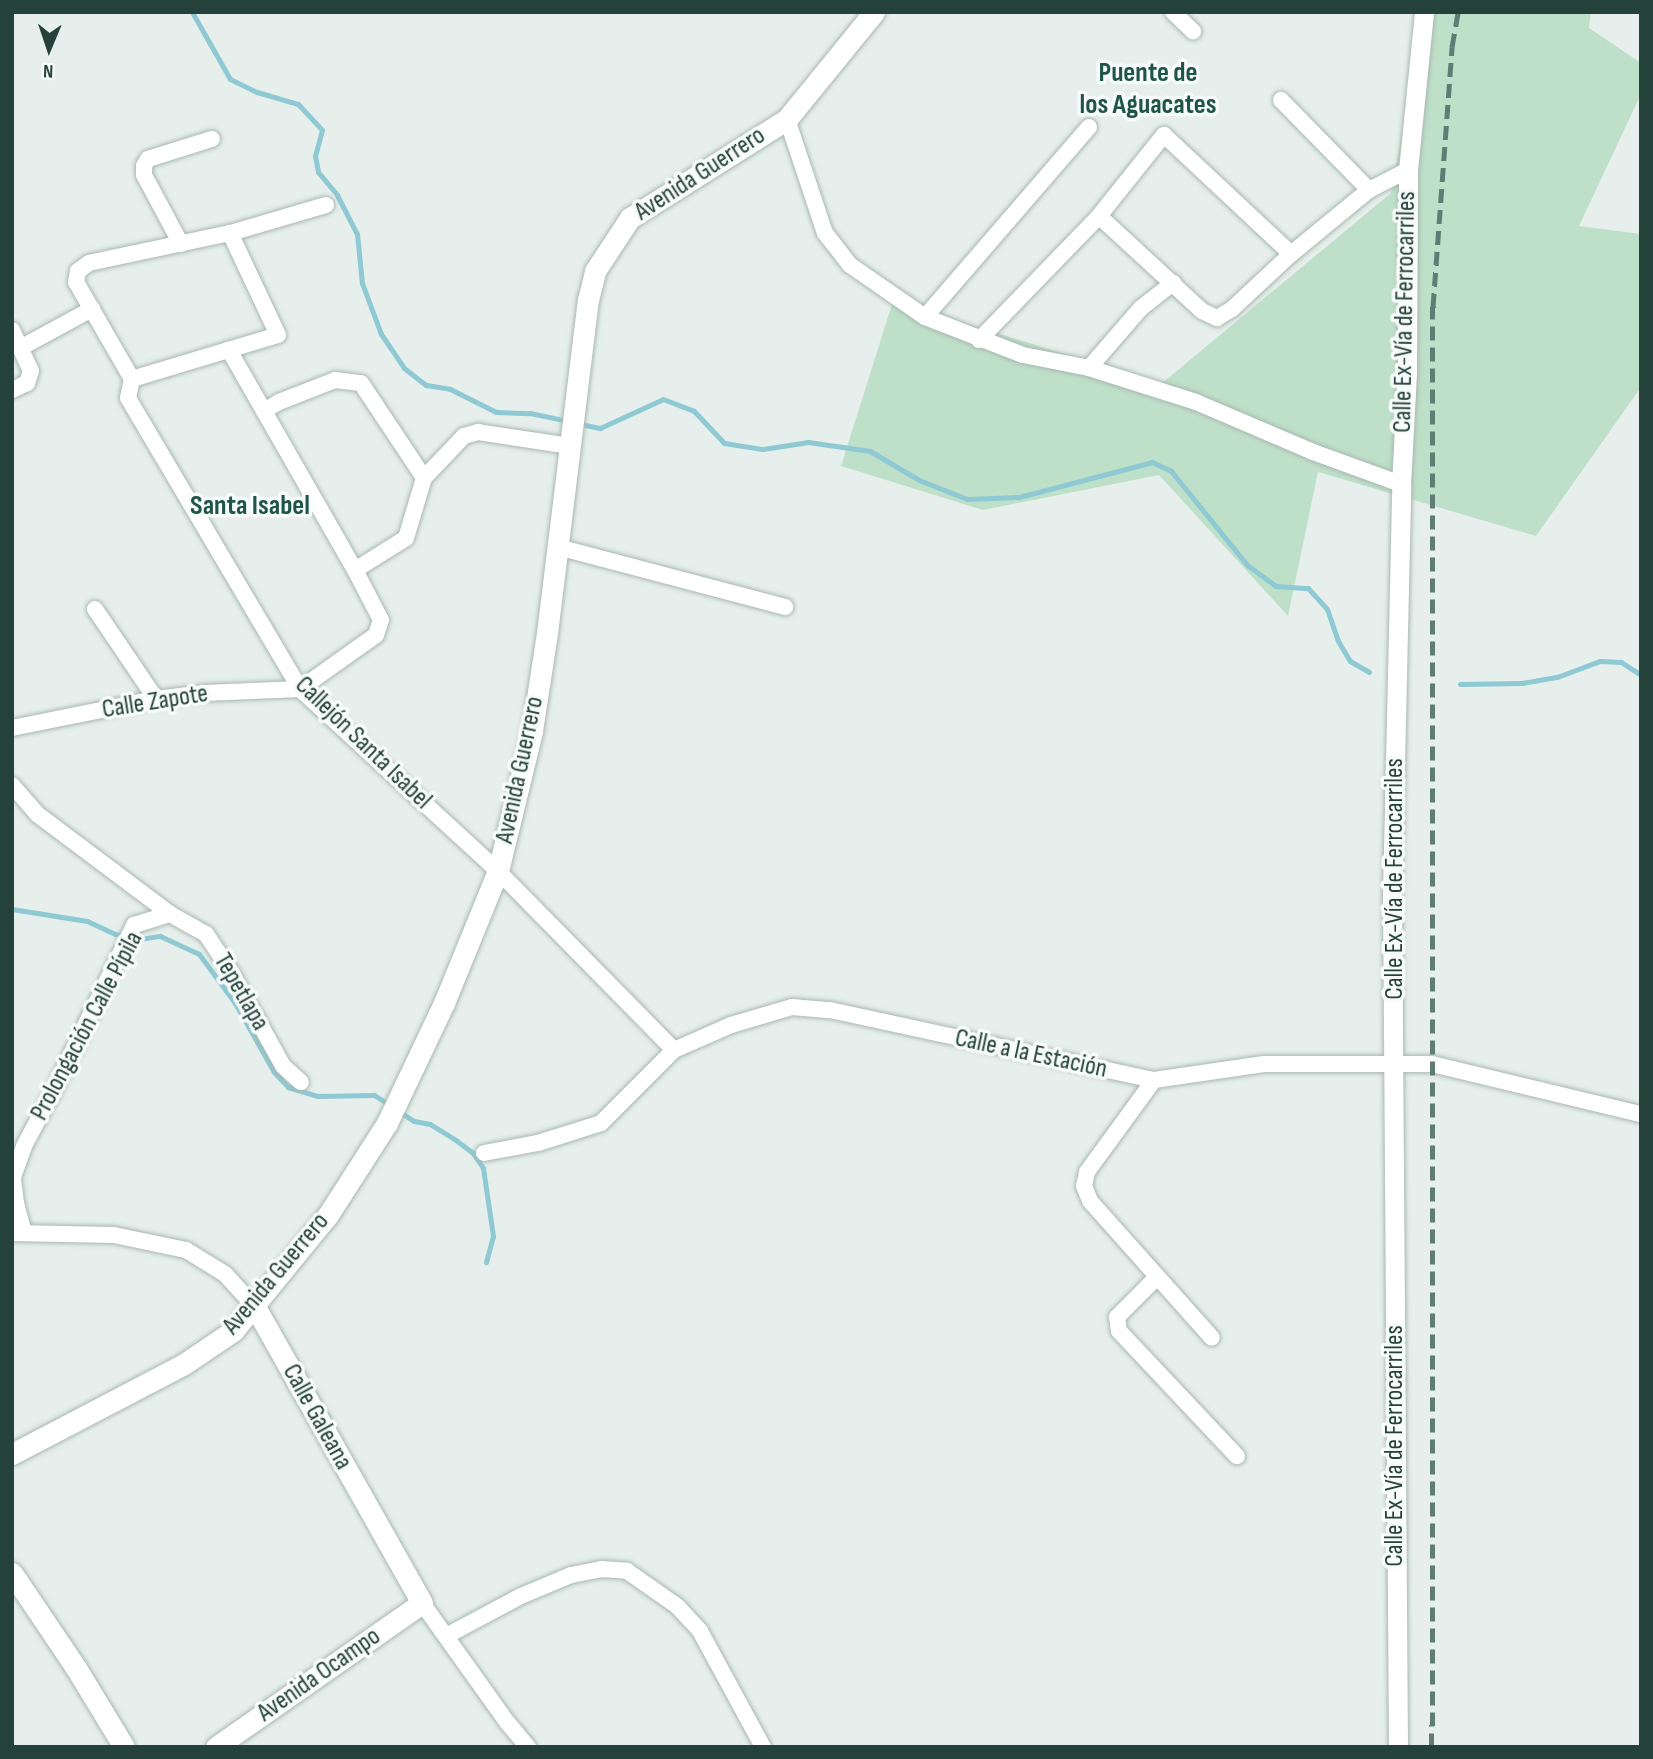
<!DOCTYPE html>
<meta charset="utf-8">
<style>
body{margin:0}
#map{position:relative;width:1653px;height:1759px;overflow:hidden;background:#e6efeb;font-family:"Sofia Sans Condensed",sans-serif}
div>[style]{position:absolute}
.green>*{inset:0;background:#bfe0c8}
.stream>*{height:5px;margin:-2.5px;padding:0 2.5px;transform-origin:2.5px;border-radius:2.5px;background:#8ec9d4}
.roads{filter:drop-shadow(0 0 2px #a8b8b2) drop-shadow(0 0 2px #a8b8b2)}
.minor>*{height:16px;margin:-8px;padding:0 8px;transform-origin:8px;border-radius:8px;background:#fff}
.tertiary>*{height:19px;margin:-9.5px;padding:0 9.5px;transform-origin:9.5px;border-radius:9.5px;background:#fff}
.secondary>*{height:21px;margin:-10.5px;padding:0 10.5px;transform-origin:10.5px;border-radius:10.5px;background:#fff}
.rail>*{height:5px;margin-top:-2.5px;transform-origin:0;background:repeating-linear-gradient(90deg,#5f7d75 0 14px,transparent 0 21px)}
span{translate:-50% -50%;white-space:nowrap;text-align:center;line-height:1.15;-webkit-text-stroke:7px #f7fbf9;paint-order:stroke}
.street-label{font-size:26px;color:#24423a}
.neighbourhood-label{font-size:28px;color:#1f5548;font-weight:700}
.frame{position:absolute;inset:0;border:14px solid #24423a;pointer-events:none}
.north{position:absolute;left:14px;top:14px;width:70px;height:70px;-webkit-text-stroke:5px #f7fbf9;paint-order:stroke;rotate:182deg;font-size:19px;font-weight:700;line-height:28px;text-align:center;color:#24423a}
.north::after{content:'';display:block;margin:auto;width:24px;height:32px;background:#24423a;clip-path:polygon(50% 0,100% 100%,50% 72%,0 100%)}
</style>
<div id="map">
<div class="green">
<i style="clip-path:polygon(1424px 12px,1591px 12px,1589px 28px,1641px 63px,1641px 94px,1579px 226px,1641px 234px,1641px 387px,1536px 536px,1318px 472px,1288px 616px,1159px 475px,983px 510px,841px 466px,893px 301px,1161px 384px,1391px 193px)"></i>
</div>
<div class="stream">
<i style="left:192px;top:12px;width:77px;rotate:60.4deg"></i>
<i style="left:230px;top:79px;width:30px;rotate:26deg"></i>
<i style="left:257px;top:92px;width:43px;rotate:16.3deg"></i>
<i style="left:298px;top:104px;width:35px;rotate:47deg"></i>
<i style="left:322px;top:130px;width:27px;rotate:105deg"></i>
<i style="left:315px;top:156px;width:16px;rotate:79deg"></i>
<i style="left:318px;top:172px;width:30px;rotate:50deg"></i>
<i style="left:337px;top:195px;width:44px;rotate:62.9deg"></i>
<i style="left:357px;top:234px;width:49px;rotate:84.2deg"></i>
<i style="left:362px;top:283px;width:54px;rotate:69.6deg"></i>
<i style="left:381px;top:334px;width:41px;rotate:55.9deg"></i>
<i style="left:404px;top:368px;width:28px;rotate:38deg"></i>
<i style="left:426px;top:385px;width:24px;rotate:9deg"></i>
<i style="left:450px;top:389px;width:51px;rotate:26.6deg"></i>
<i style="left:496px;top:412px;width:34px;rotate:2deg"></i>
<i style="left:530px;top:413px;width:38px;rotate:12deg"></i>
<i style="left:576px;top:423px;width:25px;rotate:12deg"></i>
<i style="left:600px;top:428px;width:69px;rotate:-24.7deg"></i>
<i style="left:663px;top:399px;width:33px;rotate:21deg"></i>
<i style="left:694px;top:411px;width:44px;rotate:46.8deg"></i>
<i style="left:724px;top:443px;width:39px;rotate:9deg"></i>
<i style="left:763px;top:449px;width:46px;rotate:-8.8deg"></i>
<i style="left:808px;top:442px;width:63px;rotate:8.3deg"></i>
<i style="left:870px;top:451px;width:57px;rotate:30.6deg"></i>
<i style="left:919px;top:480px;width:52px;rotate:21.6deg"></i>
<i style="left:967px;top:499px;width:52px;rotate:-2.2deg"></i>
<i style="left:1019px;top:497px;width:138px;rotate:-14.7deg"></i>
<i style="left:1152px;top:462px;width:21px;rotate:25deg"></i>
<i style="left:1171px;top:471px;width:121px;rotate:51deg"></i>
<i style="left:1247px;top:565px;width:36px;rotate:36deg"></i>
<i style="left:1276px;top:586px;width:32px;rotate:4deg"></i>
<i style="left:1308px;top:588px;width:28px;rotate:48deg"></i>
<i style="left:1327px;top:609px;width:34px;rotate:71deg"></i>
<i style="left:1338px;top:641px;width:23px;rotate:59deg"></i>
<i style="left:1350px;top:661px;width:22px;rotate:30deg"></i>
<i style="left:1460px;top:684px;width:62px;rotate:-0.9deg"></i>
<i style="left:1522px;top:683px;width:36px;rotate:-10deg"></i>
<i style="left:1557px;top:677px;width:46px;rotate:-20.4deg"></i>
<i style="left:1600px;top:661px;width:21px;rotate:3deg"></i>
<i style="left:1621px;top:662px;width:24px;rotate:33deg"></i>
<i style="left:12px;top:909px;width:76px;rotate:9.1deg"></i>
<i style="left:87px;top:921px;width:31px;rotate:25deg"></i>
<i style="left:115px;top:934px;width:25px;rotate:11deg"></i>
<i style="left:140px;top:939px;width:20px;rotate:-9deg"></i>
<i style="left:160px;top:936px;width:43px;rotate:24.8deg"></i>
<i style="left:199px;top:954px;width:61px;rotate:53.7deg"></i>
<i style="left:235px;top:1003px;width:79px;rotate:60.5deg"></i>
<i style="left:274px;top:1072px;width:21px;rotate:47deg"></i>
<i style="left:288px;top:1087px;width:31px;rotate:17deg"></i>
<i style="left:318px;top:1096px;width:56px;rotate:-1deg"></i>
<i style="left:374px;top:1095px;width:19px;rotate:32deg"></i>
<i style="left:398px;top:1111px;width:19px;rotate:32deg"></i>
<i style="left:414px;top:1121px;width:16px;rotate:11deg"></i>
<i style="left:430px;top:1124px;width:32px;rotate:32deg"></i>
<i style="left:457px;top:1141px;width:20px;rotate:37deg"></i>
<i style="left:473px;top:1153px;width:18px;rotate:56deg"></i>
<i style="left:483px;top:1168px;width:69px;rotate:81.6deg"></i>
<i style="left:493px;top:1236px;width:27px;rotate:105deg"></i>
</div>
<div class="roads">
<div class="minor">
<i style="left:1173px;top:12px;width:28px;rotate:44deg"></i>
<i style="left:1281px;top:100px;width:126px;rotate:45.6deg"></i>
<i style="left:787px;top:119px;width:120px;rotate:71.6deg"></i>
<i style="left:825px;top:233px;width:41px;rotate:52deg"></i>
<i style="left:850px;top:265px;width:91px;rotate:34.7deg"></i>
<i style="left:925px;top:317px;width:105px;rotate:21.2deg"></i>
<i style="left:1023px;top:355px;width:67px;rotate:11.1deg"></i>
<i style="left:1089px;top:368px;width:112px;rotate:17.6deg"></i>
<i style="left:1196px;top:402px;width:127px;rotate:23.1deg"></i>
<i style="left:1313px;top:452px;width:94px;rotate:20deg"></i>
<i style="left:326px;top:205px;width:100px;rotate:163.7deg"></i>
<i style="left:230px;top:233px;width:144px;rotate:168deg"></i>
<i style="left:89px;top:263px;width:14px;rotate:144deg"></i>
<i style="left:78px;top:271px;width:11px;rotate:100deg"></i>
<i style="left:76px;top:282px;width:112px;rotate:60deg"></i>
<i style="left:132px;top:379px;width:19px;rotate:102deg"></i>
<i style="left:128px;top:398px;width:338px;rotate:59.4deg"></i>
<i style="left:300px;top:689px;width:269px;rotate:42.6deg"></i>
<i style="left:498px;top:871px;width:251px;rotate:45.5deg"></i>
<i style="left:1099px;top:216px;width:140px;rotate:42.7deg"></i>
<i style="left:1202px;top:311px;width:17px;rotate:25deg"></i>
<i style="left:1217px;top:318px;width:17px;rotate:-31deg"></i>
<i style="left:1232px;top:309px;width:81px;rotate:-43deg"></i>
<i style="left:1291px;top:254px;width:101px;rotate:-39.4deg"></i>
<i style="left:1369px;top:190px;width:44px;rotate:-27.1deg"></i>
<i style="left:181px;top:244px;width:78px;rotate:-118.2deg"></i>
<i style="left:144px;top:175px;width:9px;rotate:-90deg"></i>
<i style="left:144px;top:166px;width:8px;rotate:-60deg"></i>
<i style="left:148px;top:159px;width:67px;rotate:-17.4deg"></i>
<i style="left:925px;top:317px;width:251px;rotate:-49.2deg"></i>
<i style="left:12px;top:330px;width:45px;rotate:65.1deg"></i>
<i style="left:31px;top:371px;width:13px;rotate:108deg"></i>
<i style="left:27px;top:383px;width:17px;rotate:155deg"></i>
<i style="left:979px;top:340px;width:173px;rotate:-45.9deg"></i>
<i style="left:1099px;top:216px;width:104px;rotate:-51.3deg"></i>
<i style="left:1164px;top:135px;width:174px;rotate:43.1deg"></i>
<i style="left:22px;top:347px;width:80px;rotate:-28.5deg"></i>
<i style="left:1089px;top:368px;width:79px;rotate:-49.1deg"></i>
<i style="left:1141px;top:308px;width:41px;rotate:-38deg"></i>
<i style="left:132px;top:379px;width:152px;rotate:-16.8deg"></i>
<i style="left:278px;top:335px;width:113px;rotate:-115.2deg"></i>
<i style="left:264px;top:411px;width:17px;rotate:-31deg"></i>
<i style="left:279px;top:402px;width:60px;rotate:-21.4deg"></i>
<i style="left:335px;top:380px;width:26px;rotate:7deg"></i>
<i style="left:361px;top:383px;width:114px;rotate:56.4deg"></i>
<i style="left:558px;top:547px;width:235px;rotate:14.8deg"></i>
<i style="left:355px;top:570px;width:60px;rotate:-32.1deg"></i>
<i style="left:406px;top:538px;width:63px;rotate:-73.3deg"></i>
<i style="left:424px;top:478px;width:58px;rotate:-46.4deg"></i>
<i style="left:464px;top:436px;width:15px;rotate:-16deg"></i>
<i style="left:478px;top:432px;width:93px;rotate:8.7deg"></i>
<i style="left:95px;top:609px;width:109px;rotate:55.9deg"></i>
<i style="left:12px;top:728px;width:147px;rotate:-11.4deg"></i>
<i style="left:156px;top:699px;width:48px;rotate:-7.1deg"></i>
<i style="left:204px;top:693px;width:96px;rotate:-2.4deg"></i>
<i style="left:300px;top:689px;width:93px;rotate:-35.4deg"></i>
<i style="left:376px;top:635px;width:16px;rotate:-72deg"></i>
<i style="left:381px;top:620px;width:56px;rotate:-117.5deg"></i>
<i style="left:355px;top:570px;width:254px;rotate:-119.8deg"></i>
<i style="left:12px;top:785px;width:38px;rotate:49deg"></i>
<i style="left:37px;top:814px;width:166px;rotate:36.9deg"></i>
<i style="left:170px;top:914px;width:41px;rotate:29.1deg"></i>
<i style="left:206px;top:934px;width:45px;rotate:56.7deg"></i>
<i style="left:231px;top:972px;width:107px;rotate:61deg"></i>
<i style="left:283px;top:1066px;width:24px;rotate:42deg"></i>
<i style="left:1154px;top:1080px;width:114px;rotate:126.1deg"></i>
<i style="left:1087px;top:1172px;width:14px;rotate:102deg"></i>
<i style="left:1084px;top:1186px;width:16px;rotate:68deg"></i>
<i style="left:1090px;top:1201px;width:183px;rotate:48.3deg"></i>
<i style="left:484px;top:1153px;width:55px;rotate:-10.5deg"></i>
<i style="left:538px;top:1143px;width:66px;rotate:-17.6deg"></i>
<i style="left:601px;top:1123px;width:103px;rotate:-45deg"></i>
<i style="left:674px;top:1050px;width:62px;rotate:-23.7deg"></i>
<i style="left:731px;top:1025px;width:64px;rotate:-16.4deg"></i>
<i style="left:792px;top:1007px;width:38px;rotate:5deg"></i>
<i style="left:830px;top:1010px;width:331px;rotate:12.2deg"></i>
<i style="left:1154px;top:1080px;width:111px;rotate:-8.3deg"></i>
<i style="left:1264px;top:1064px;width:168px"></i>
<i style="left:1432px;top:1064px;width:215px;rotate:13.5deg"></i>
<i style="left:12px;top:1233px;width:102px;rotate:1.1deg"></i>
<i style="left:114px;top:1235px;width:74px;rotate:11.8deg"></i>
<i style="left:186px;top:1250px;width:46px;rotate:31.6deg"></i>
<i style="left:225px;top:1274px;width:45px;rotate:47.7deg"></i>
<i style="left:24px;top:1233px;width:31px;rotate:-105deg"></i>
<i style="left:16px;top:1203px;width:26px;rotate:-97deg"></i>
<i style="left:13px;top:1177px;width:33px;rotate:-70deg"></i>
<i style="left:24px;top:1146px;width:61px;rotate:-61.8deg"></i>
<i style="left:53px;top:1092px;width:186px;rotate:-64.1deg"></i>
<i style="left:134px;top:925px;width:38px;rotate:-17deg"></i>
<i style="left:1157px;top:1277px;width:57px;rotate:135deg"></i>
<i style="left:1117px;top:1317px;width:14px;rotate:82deg"></i>
<i style="left:1119px;top:1331px;width:172px;rotate:46.7deg"></i>
<i style="left:422px;top:1603px;width:146px;rotate:54.5deg"></i>
<i style="left:507px;top:1722px;width:33px;rotate:50deg"></i>
<i style="left:446px;top:1636px;width:85px;rotate:-28.1deg"></i>
<i style="left:521px;top:1596px;width:54px;rotate:-22.8deg"></i>
<i style="left:571px;top:1575px;width:31px;rotate:-11deg"></i>
<i style="left:601px;top:1569px;width:26px;rotate:4deg"></i>
<i style="left:627px;top:1571px;width:61px;rotate:35deg"></i>
<i style="left:677px;top:1606px;width:34px;rotate:47deg"></i>
<i style="left:700px;top:1631px;width:132px;rotate:61.5deg"></i>
</div>
<div class="tertiary">
<i style="left:1398px;top:1747px;width:851px;rotate:-90.4deg"></i>
<i style="left:1392px;top:896px;width:412px;rotate:-88.7deg"></i>
<i style="left:1401px;top:484px;width:110px;rotate:-86.9deg"></i>
<i style="left:1407px;top:374px;width:204px;rotate:-89.7deg"></i>
<i style="left:1408px;top:170px;width:159px;rotate:-84.2deg"></i>
</div>
<div class="secondary">
<i style="left:12px;top:1454px;width:194px;rotate:-27.6deg"></i>
<i style="left:184px;top:1364px;width:59px;rotate:-34deg"></i>
<i style="left:233px;top:1331px;width:150px;rotate:-50.7deg"></i>
<i style="left:328px;top:1215px;width:109px;rotate:-57.3deg"></i>
<i style="left:387px;top:1123px;width:133px;rotate:-64.6deg"></i>
<i style="left:444px;top:1003px;width:143px;rotate:-67.8deg"></i>
<i style="left:498px;top:871px;width:144px;rotate:-76.3deg"></i>
<i style="left:532px;top:731px;width:99px;rotate:-81.3deg"></i>
<i style="left:547px;top:633px;width:336px;rotate:-83deg"></i>
<i style="left:588px;top:300px;width:30px;rotate:-76deg"></i>
<i style="left:595px;top:271px;width:64px;rotate:-56.6deg"></i>
<i style="left:630px;top:218px;width:186px;rotate:-32.2deg"></i>
<i style="left:787px;top:119px;width:138px;rotate:-50.9deg"></i>
<i style="left:12px;top:1573px;width:115px;rotate:56deg"></i>
<i style="left:76px;top:1668px;width:92px;rotate:58.7deg"></i>
<i style="left:216px;top:1747px;width:251px;rotate:-35deg"></i>
<i style="left:422px;top:1603px;width:340px;rotate:-119.4deg"></i>
</div>
</div>
<div class="rail">
<i style="left:1432px;top:1747px;width:1440px;rotate:-89.96deg"></i>
<i style="left:1433px;top:307px;width:261px;rotate:-85.8deg"></i>
<i style="left:1452px;top:47px;width:36px;rotate:-80deg"></i>
</div>
<div class="street-label">
<span style="left:700px;top:174px;rotate:-33deg">Avenida Guerrero</span>
<span style="left:1405px;top:312px;rotate:-89deg">Calle Ex-Vía de Ferrocarriles</span>
<span style="left:155px;top:702px;rotate:-9deg">Calle Zapote</span>
<span style="left:363px;top:743px;rotate:44deg">Callejón Santa Isabel</span>
<span style="left:520px;top:770px;rotate:-78deg">Avenida Guerrero</span>
<span style="left:1395px;top:879px;rotate:-90deg">Calle Ex-Vía de Ferrocarriles</span>
<span style="left:241px;top:992px;rotate:60deg">Tepetlapa</span>
<span style="left:87px;top:1026px;rotate:-62deg">Prolongación Calle Pípila</span>
<span style="left:1031px;top:1054px;rotate:12deg">Calle a la Estación</span>
<span style="left:276px;top:1274px;rotate:-50deg">Avenida Guerrero</span>
<span style="left:317px;top:1417px;rotate:61deg">Calle Galeana</span>
<span style="left:1395px;top:1446px;rotate:-90deg">Calle Ex-Vía de Ferrocarriles</span>
<span style="left:319px;top:1675px;rotate:-35deg">Avenida Ocampo</span>
</div>
<div class="neighbourhood-label">
<span style="left:1148px;top:89px">Puente de<br>los Aguacates</span>
<span style="left:250px;top:506px">Santa Isabel</span>
</div>
<div class="frame"></div>
<div class="north">N</div>
</div>
